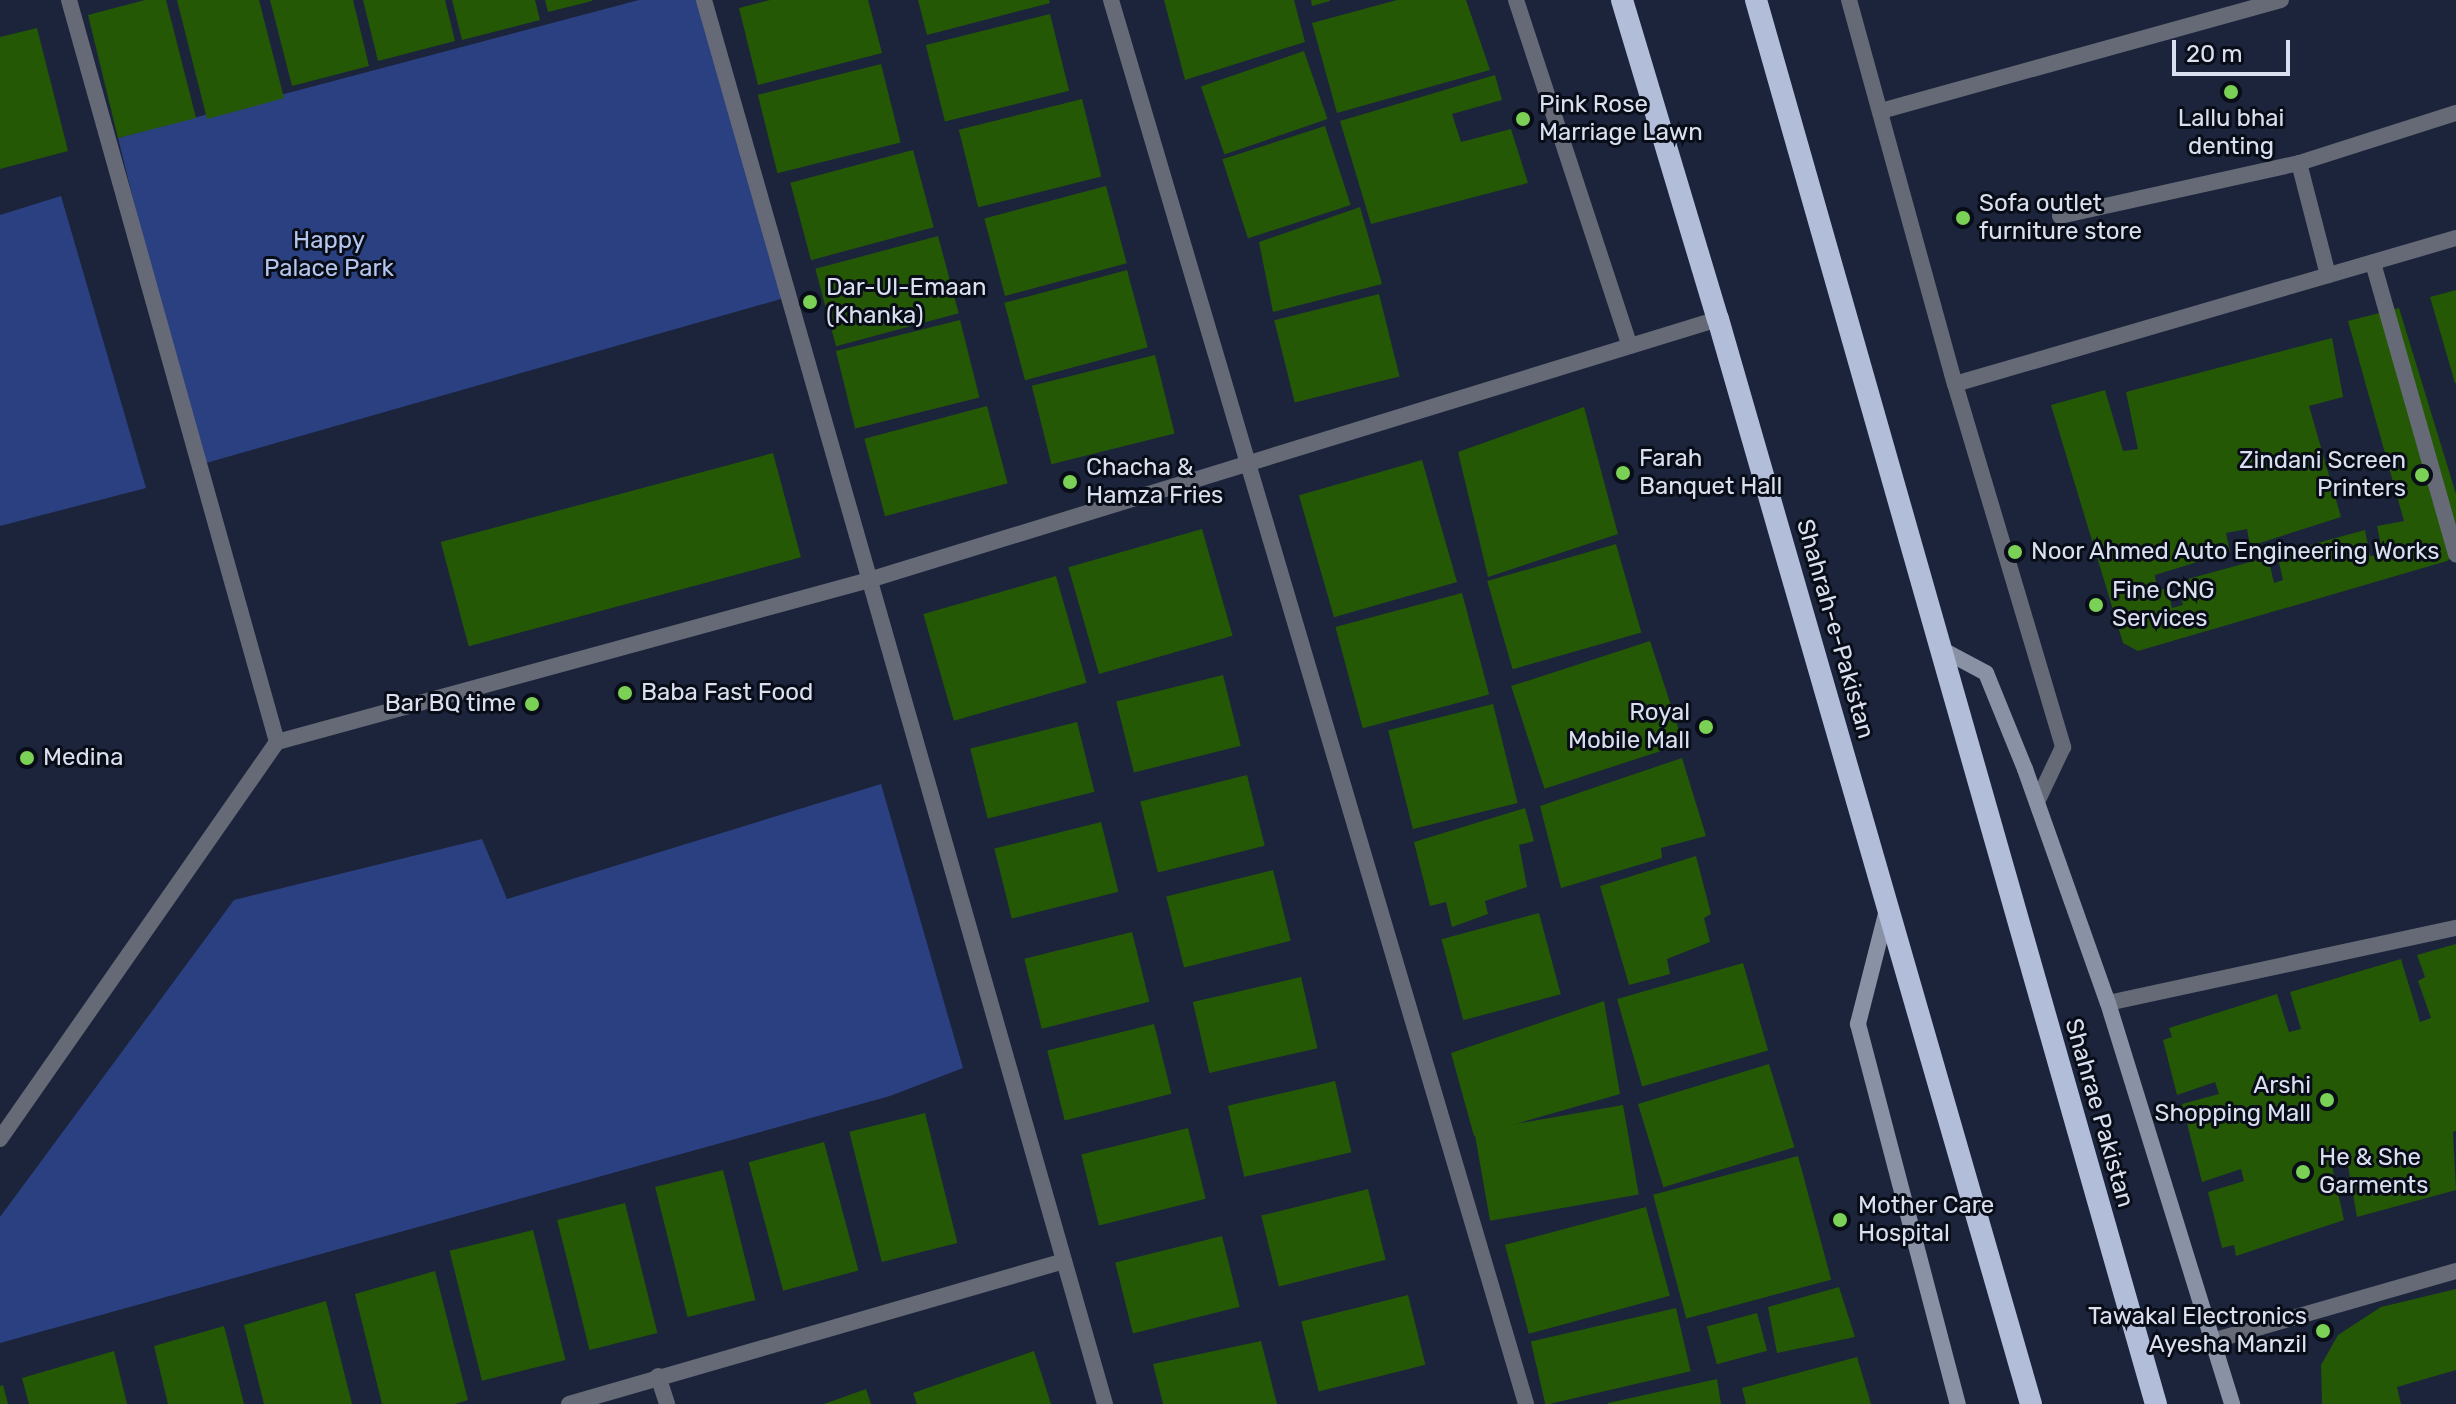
<!DOCTYPE html>
<style>
body{margin:0}
#map{position:relative;width:2456px;height:1404px;overflow:hidden;background:#1b243b;font-family:Rubik,sans-serif}
div>[style]{position:absolute}
.green>*{inset:0;background:#2b4081}
.building>*{inset:0;background:#245805;transform-origin:0 0}
.service>*{height:16px;margin:-8px;padding:0 8px;transform-origin:8px;border-radius:8px;background:#656a76}
.minor>*{height:16px;margin:-8px;padding:0 8px;transform-origin:8px;border-radius:8px;background:#656a76}
.tertiary>*{height:16px;margin:-8px;padding:0 8px;transform-origin:8px;border-radius:8px;background:#656a76}
.secondary>*{height:16px;margin:-8px;padding:0 8px;transform-origin:8px;border-radius:8px;background:#8991a5}
.trunk>*{height:22px;margin:-11px;padding:0 11px;transform-origin:11px;border-radius:11px;background:#b2bdda}
.dots>*{width:22px;height:22px;translate:-50% -50%;box-sizing:border-box;border:4px solid #090d18;border-radius:50%}
span{translate:-50% -50%;white-space:nowrap;text-align:center;line-height:1.15;-webkit-text-stroke:6px #090d18;paint-order:stroke}
.poi-label{font-size:24px;color:#dae0f0}
.left{translate:0 -50%;text-align:left}
.right{translate:-100% -50%;text-align:right}
.park-label{font-size:24px;color:#b4c5ee}
.street-label{font-size:24px;color:#dae0f0}
.scale{position:absolute;left:2172px;top:40px;width:118px;height:36px;box-sizing:border-box;border:4px solid #dae0f0;border-top:0;padding-left:10px;font-size:24px;line-height:28px;white-space:nowrap;color:#dae0f0;-webkit-text-stroke:6px #090d18;paint-order:stroke}
</style>
<div id="map">
<div class="green">
<i style="clip-path:polygon(639px 0,704px 0,788px 297px,199px 465px,118px 138px)"></i>
<i style="clip-path:polygon(61px 196px,146px 488px,0 526px,0 215px)"></i>
<i style="clip-path:polygon(881px 784px,963px 1068px,890px 1096px,0 1343px,0 1217px,234px 900px,482px 839px,507px 899px)"></i>
</div>
<div class="building">
<i style="clip-path:polygon(145px 0,166px 0,196px 118px,118px 138px,88px 15px)"></i>
<i style="clip-path:polygon(177px 0,259px 0,284px 98px,207px 119px)"></i>
<i style="clip-path:polygon(270px 0,353px 0,369px 66px,292px 86px)"></i>
<i style="clip-path:polygon(363px 0,445px 0,455px 41px,378px 61px)"></i>
<i style="clip-path:polygon(452px 0,535px 0,540px 20px,462px 40px)"></i>
<i style="clip-path:polygon(545px 0,592px 0,592px 1px,548px 12px)"></i>
<i style="clip-path:polygon(770px 0,868px 0,882px 53px,758px 85px,739px 8px)"></i>
<i style="clip-path:polygon(918px 0,1049px 0,1050px 3px,927px 35px)"></i>
<i style="clip-path:polygon(1164px 0,1294px 0,1305px 42px,1185px 80px)"></i>
<i style="clip-path:polygon(1311px 0,1330px 0,1330px 1px,1312px 6px)"></i>
<i style="clip-path:polygon(1397px 0,1466px 0,1490px 70px,1337px 113px,1312px 23px)"></i>
<i style="left:1050px;top:14px;width:79px;height:128px;rotate:76deg"></i>
<i style="clip-path:polygon(37px 28px,68px 151px,0 169px,0 37px)"></i>
<i style="left:1304px;top:51px;width:72px;height:109px;rotate:71deg"></i>
<i style="left:881px;top:64px;width:81px;height:127px;rotate:76deg"></i>
<i style="clip-path:polygon(1495px 75px,1502px 100px,1452px 114px,1461px 142px,1511px 129px,1528px 183px,1371px 224px,1340px 121px)"></i>
<i style="left:1082px;top:99px;width:80px;height:127px;rotate:76deg"></i>
<i style="left:1325px;top:126px;width:83px;height:108px;rotate:72deg"></i>
<i style="left:913px;top:150px;width:80px;height:127px;rotate:75deg"></i>
<i style="left:1106px;top:186px;width:80px;height:126px;rotate:75deg"></i>
<i style="clip-path:polygon(1360px 207px,1382px 284px,1273px 312px,1259px 242px)"></i>
<i style="left:938px;top:236px;width:80px;height:127px;rotate:75deg"></i>
<i style="left:1127px;top:270px;width:80px;height:127px;rotate:75deg"></i>
<i style="clip-path:polygon(2456px 290px,2456px 383px,2455px 383px,2430px 297px)"></i>
<i style="left:1379px;top:294px;width:85px;height:108px;rotate:76deg"></i>
<i style="clip-path:polygon(2399px 308px,2456px 494px,2456px 554px,2447px 561px,2138px 651px,2123px 643px,2051px 405px,2105px 390px,2123px 451px,2138px 449px,2126px 392px,2332px 338px,2343px 397px,2309px 406px,2341px 517px,2250px 546px,2247px 529px,2226px 533px,2230px 552px,2155px 575px,2157px 591px,2168px 587px,2172px 608px,2183px 605px,2177px 582px,2268px 557px,2274px 583px,2283px 580px,2277px 554px,2365px 530px,2370px 556px,2383px 555px,2377px 526px,2404px 521px,2348px 321px)"></i>
<i style="left:960px;top:320px;width:80px;height:128px;rotate:76deg"></i>
<i style="left:1155px;top:355px;width:81px;height:127px;rotate:76deg"></i>
<i style="left:987px;top:406px;width:80px;height:127px;rotate:75deg"></i>
<i style="clip-path:polygon(1584px 407px,1618px 534px,1488px 577px,1458px 452px)"></i>
<i style="left:773px;top:453px;width:108px;height:344px;rotate:75deg"></i>
<i style="left:1422px;top:460px;width:127px;height:128px;rotate:74deg"></i>
<i style="left:1202px;top:529px;width:111px;height:139px;rotate:74deg"></i>
<i style="left:1616px;top:544px;width:92px;height:134px;rotate:74deg"></i>
<i style="left:1056px;top:576px;width:111px;height:138px;rotate:74deg"></i>
<i style="left:1462px;top:593px;width:105px;height:131px;rotate:75deg"></i>
<i style="left:1650px;top:641px;width:108px;height:146px;rotate:72deg"></i>
<i style="left:1223px;top:675px;width:73px;height:110px;rotate:76deg"></i>
<i style="left:1493px;top:704px;width:102px;height:108px;rotate:76deg"></i>
<i style="left:1077px;top:722px;width:72px;height:110px;rotate:76deg"></i>
<i style="clip-path:polygon(1682px 758px,1706px 836px,1661px 848px,1662px 858px,1561px 888px,1540px 806px)"></i>
<i style="left:1247px;top:775px;width:73px;height:110px;rotate:76deg"></i>
<i style="clip-path:polygon(1525px 808px,1534px 841px,1519px 845px,1527px 887px,1485px 901px,1488px 914px,1452px 927px,1446px 902px,1430px 906px,1414px 842px)"></i>
<i style="left:1101px;top:822px;width:72px;height:110px;rotate:76deg"></i>
<i style="clip-path:polygon(1696px 856px,1711px 914px,1704px 918px,1710px 942px,1667px 959px,1670px 974px,1629px 985px,1600px 886px)"></i>
<i style="left:1273px;top:870px;width:73px;height:110px;rotate:76deg"></i>
<i style="left:1539px;top:913px;width:84px;height:101px;rotate:75deg"></i>
<i style="left:1132px;top:932px;width:72px;height:111px;rotate:76deg"></i>
<i style="clip-path:polygon(2456px 944px,2456px 1131px,2453px 1132px,2456px 1190px,2357px 1217px,2347px 1160px,2332px 1166px,2344px 1220px,2236px 1256px,2234px 1245px,2222px 1248px,2208px 1192px,2244px 1181px,2241px 1169px,2202px 1182px,2182px 1104px,2219px 1094px,2215px 1082px,2177px 1095px,2163px 1040px,2172px 1037px,2169px 1028px,2277px 994px,2289px 1032px,2301px 1029px,2290px 992px,2401px 959px,2420px 1022px,2431px 1018px,2418px 981px,2425px 977px,2417px 955px)"></i>
<i style="left:1743px;top:963px;width:91px;height:131px;rotate:74deg"></i>
<i style="left:1301px;top:977px;width:73px;height:111px;rotate:77deg"></i>
<i style="clip-path:polygon(1604px 1001px,1620px 1094px,1474px 1136px,1451px 1053px)"></i>
<i style="left:1154px;top:1024px;width:72px;height:110px;rotate:76deg"></i>
<i style="left:1769px;top:1064px;width:87px;height:137px;rotate:73deg"></i>
<i style="left:1335px;top:1081px;width:73px;height:110px;rotate:77deg"></i>
<i style="left:1623px;top:1105px;width:91px;height:151px;rotate:80deg"></i>
<i style="left:925px;top:1113px;width:134px;height:78px;rotate:76deg"></i>
<i style="left:1188px;top:1128px;width:73px;height:110px;rotate:76deg"></i>
<i style="left:824px;top:1142px;width:133px;height:78px;rotate:75deg"></i>
<i style="left:1798px;top:1156px;width:128px;height:150px;rotate:75deg"></i>
<i style="left:723px;top:1170px;width:134px;height:70px;rotate:76deg"></i>
<i style="left:1368px;top:1189px;width:73px;height:110px;rotate:76deg"></i>
<i style="left:625px;top:1203px;width:134px;height:70px;rotate:76deg"></i>
<i style="left:1646px;top:1207px;width:92px;height:146px;rotate:75deg"></i>
<i style="left:533px;top:1230px;width:134px;height:86px;rotate:76deg"></i>
<i style="left:1222px;top:1236px;width:73px;height:110px;rotate:76deg"></i>
<i style="clip-path:polygon(435px 1271px,468px 1400px,455px 1404px,382px 1404px,355px 1294px)"></i>
<i style="clip-path:polygon(1839px 1287px,1855px 1337px,1777px 1353px,1768px 1307px)"></i>
<i style="clip-path:polygon(2456px 1289px,2456px 1370px,2397px 1387px,2401px 1404px,2322px 1404px,2321px 1365px,2338px 1335px,2381px 1307px)"></i>
<i style="left:1408px;top:1295px;width:72px;height:110px;rotate:76deg"></i>
<i style="clip-path:polygon(326px 1301px,352px 1404px,264px 1404px,244px 1325px)"></i>
<i style="left:1676px;top:1308px;width:65px;height:149px;rotate:77deg"></i>
<i style="left:1757px;top:1313px;width:39px;height:52px;rotate:75deg"></i>
<i style="clip-path:polygon(224px 1326px,244px 1404px,168px 1404px,154px 1346px)"></i>
<i style="clip-path:polygon(1261px 1341px,1277px 1404px,1163px 1404px,1153px 1364px)"></i>
<i style="clip-path:polygon(114px 1351px,127px 1404px,29px 1404px,22px 1378px)"></i>
<i style="clip-path:polygon(1034px 1351px,1051px 1404px,917px 1404px,913px 1393px)"></i>
<i style="clip-path:polygon(1857px 1357px,1871px 1404px,1746px 1404px,1742px 1388px)"></i>
<i style="clip-path:polygon(1717px 1379px,1721px 1404px,1608px 1404px,1608px 1403px)"></i>
<i style="clip-path:polygon(3px 1385px,8px 1404px,0 1404px,0 1386px)"></i>
<i style="clip-path:polygon(866px 1389px,871px 1404px,824px 1404px)"></i>
</div>
<div class="service">
<i style="left:1516px;top:0;width:364px;rotate:71.8deg"></i>
<i style="left:1849px;top:0;width:398px;rotate:74.6deg"></i>
<i style="left:1955px;top:384px;width:379px;rotate:73.4deg"></i>
<i style="left:2063px;top:747px;width:61px;rotate:115.3deg"></i>
<i style="left:2299px;top:163px;width:165px;rotate:-17.7deg"></i>
<i style="left:2060px;top:216px;width:245px;rotate:-12.5deg"></i>
<i style="left:2299px;top:163px;width:116px;rotate:75.5deg"></i>
<i style="left:2373px;top:263px;width:303px;rotate:74.1deg"></i>
<i style="left:1955px;top:384px;width:522px;rotate:-16.25deg"></i>
</div>
<div class="minor">
<i style="left:69px;top:0;width:771px;rotate:74.34deg"></i>
<i style="left:704px;top:0;width:1460px;rotate:74.06deg"></i>
<i style="left:1111px;top:0;width:1464px;rotate:73.53deg"></i>
<i style="left:1881px;top:111px;width:415px;rotate:-15.5deg"></i>
<i style="left:0;top:1139px;width:484px;rotate:-55.1deg"></i>
<i style="left:277px;top:742px;width:614px;rotate:-15.3deg"></i>
<i style="left:869px;top:580px;width:888px;rotate:-17.09deg"></i>
<i style="left:2212px;top:1341px;width:254px;rotate:-16deg"></i>
<i style="left:658px;top:1376px;width:29px;rotate:72deg"></i>
<i style="left:569px;top:1404px;width:515px;rotate:-16.11deg"></i>
</div>
<div class="tertiary">
<i style="left:2108px;top:1003px;width:356px;rotate:-12.2deg"></i>
</div>
<div class="secondary">
<i style="left:1941px;top:649px;width:51px;rotate:28.1deg"></i>
<i style="left:1986px;top:673px;width:104px;rotate:67.9deg"></i>
<i style="left:2025px;top:769px;width:248px;rotate:70.5deg"></i>
<i style="left:2108px;top:1003px;width:420px;rotate:72.8deg"></i>
<i style="left:1888px;top:906px;width:122px;rotate:104.3deg"></i>
<i style="left:1858px;top:1024px;width:393px;rotate:75.3deg"></i>
</div>
<div class="trunk">
<i style="left:1622px;top:0;width:333px;rotate:73.3deg"></i>
<i style="left:1718px;top:319px;width:1129px;rotate:73.91deg"></i>
<i style="left:1756px;top:0;width:1460px;rotate:74.1deg"></i>
</div>
<div class="dots">
<i style="left:2231px;top:92px;background:#7bd156"></i>
<i style="left:1523px;top:119px;background:#7bd156"></i>
<i style="left:1963px;top:218px;background:#7bd156"></i>
<i style="left:810px;top:302px;background:#7bd156"></i>
<i style="left:1623px;top:473px;background:#7bd156"></i>
<i style="left:2422px;top:475px;background:#7bd156"></i>
<i style="left:1070px;top:482px;background:#7bd156"></i>
<i style="left:2015px;top:552px;background:#7bd156"></i>
<i style="left:2096px;top:605px;background:#7bd156"></i>
<i style="left:625px;top:693px;background:#7bd156"></i>
<i style="left:532px;top:704px;background:#7bd156"></i>
<i style="left:1706px;top:727px;background:#7bd156"></i>
<i style="left:27px;top:758px;background:#7bd156"></i>
<i style="left:2327px;top:1100px;background:#7bd156"></i>
<i style="left:2303px;top:1172px;background:#7bd156"></i>
<i style="left:1840px;top:1220px;background:#7bd156"></i>
<i style="left:2323px;top:1331px;background:#7bd156"></i>
</div>
<div class="poi-label">
<span class="left" style="left:1539px;top:119px">Pink Rose<br>Marriage Lawn</span>
<span style="left:2231px;top:133px">Lallu bhai<br>denting</span>
<span class="left" style="left:1979px;top:218px">Sofa outlet<br>furniture store</span>
<span class="left" style="left:826px;top:302px">Dar-Ul-Emaan<br>(Khanka)</span>
<span class="left" style="left:1639px;top:473px">Farah<br>Banquet Hall</span>
<span class="right" style="left:2406px;top:475px">Zindani Screen<br>Printers</span>
<span class="left" style="left:1086px;top:482px">Chacha &amp;<br>Hamza Fries</span>
<span class="left" style="left:2031px;top:552px">Noor Ahmed Auto Engineering Works</span>
<span class="left" style="left:2112px;top:605px">Fine CNG<br>Services</span>
<span class="left" style="left:641px;top:693px">Baba Fast Food</span>
<span class="right" style="left:516px;top:704px">Bar BQ time</span>
<span class="right" style="left:1690px;top:727px">Royal<br>Mobile Mall</span>
<span class="left" style="left:43px;top:758px">Medina</span>
<span class="right" style="left:2311px;top:1100px">Arshi<br>Shopping Mall</span>
<span class="left" style="left:2319px;top:1172px">He &amp; She<br>Garments</span>
<span class="left" style="left:1858px;top:1220px">Mother Care<br>Hospital</span>
<span class="right" style="left:2307px;top:1331px">Tawakal Electronics<br>Ayesha Manzil</span>
</div>
<div class="park-label">
<span style="left:329px;top:255px">Happy<br>Palace Park</span>
</div>
<div class="street-label">
<span style="left:1835px;top:629px;rotate:74deg">Shahrah-e-Pakistan</span>
<span style="left:2099px;top:1113px;rotate:74deg">Shahrae Pakistan</span>
</div>
<div class="scale">20 m</div>
</div>
